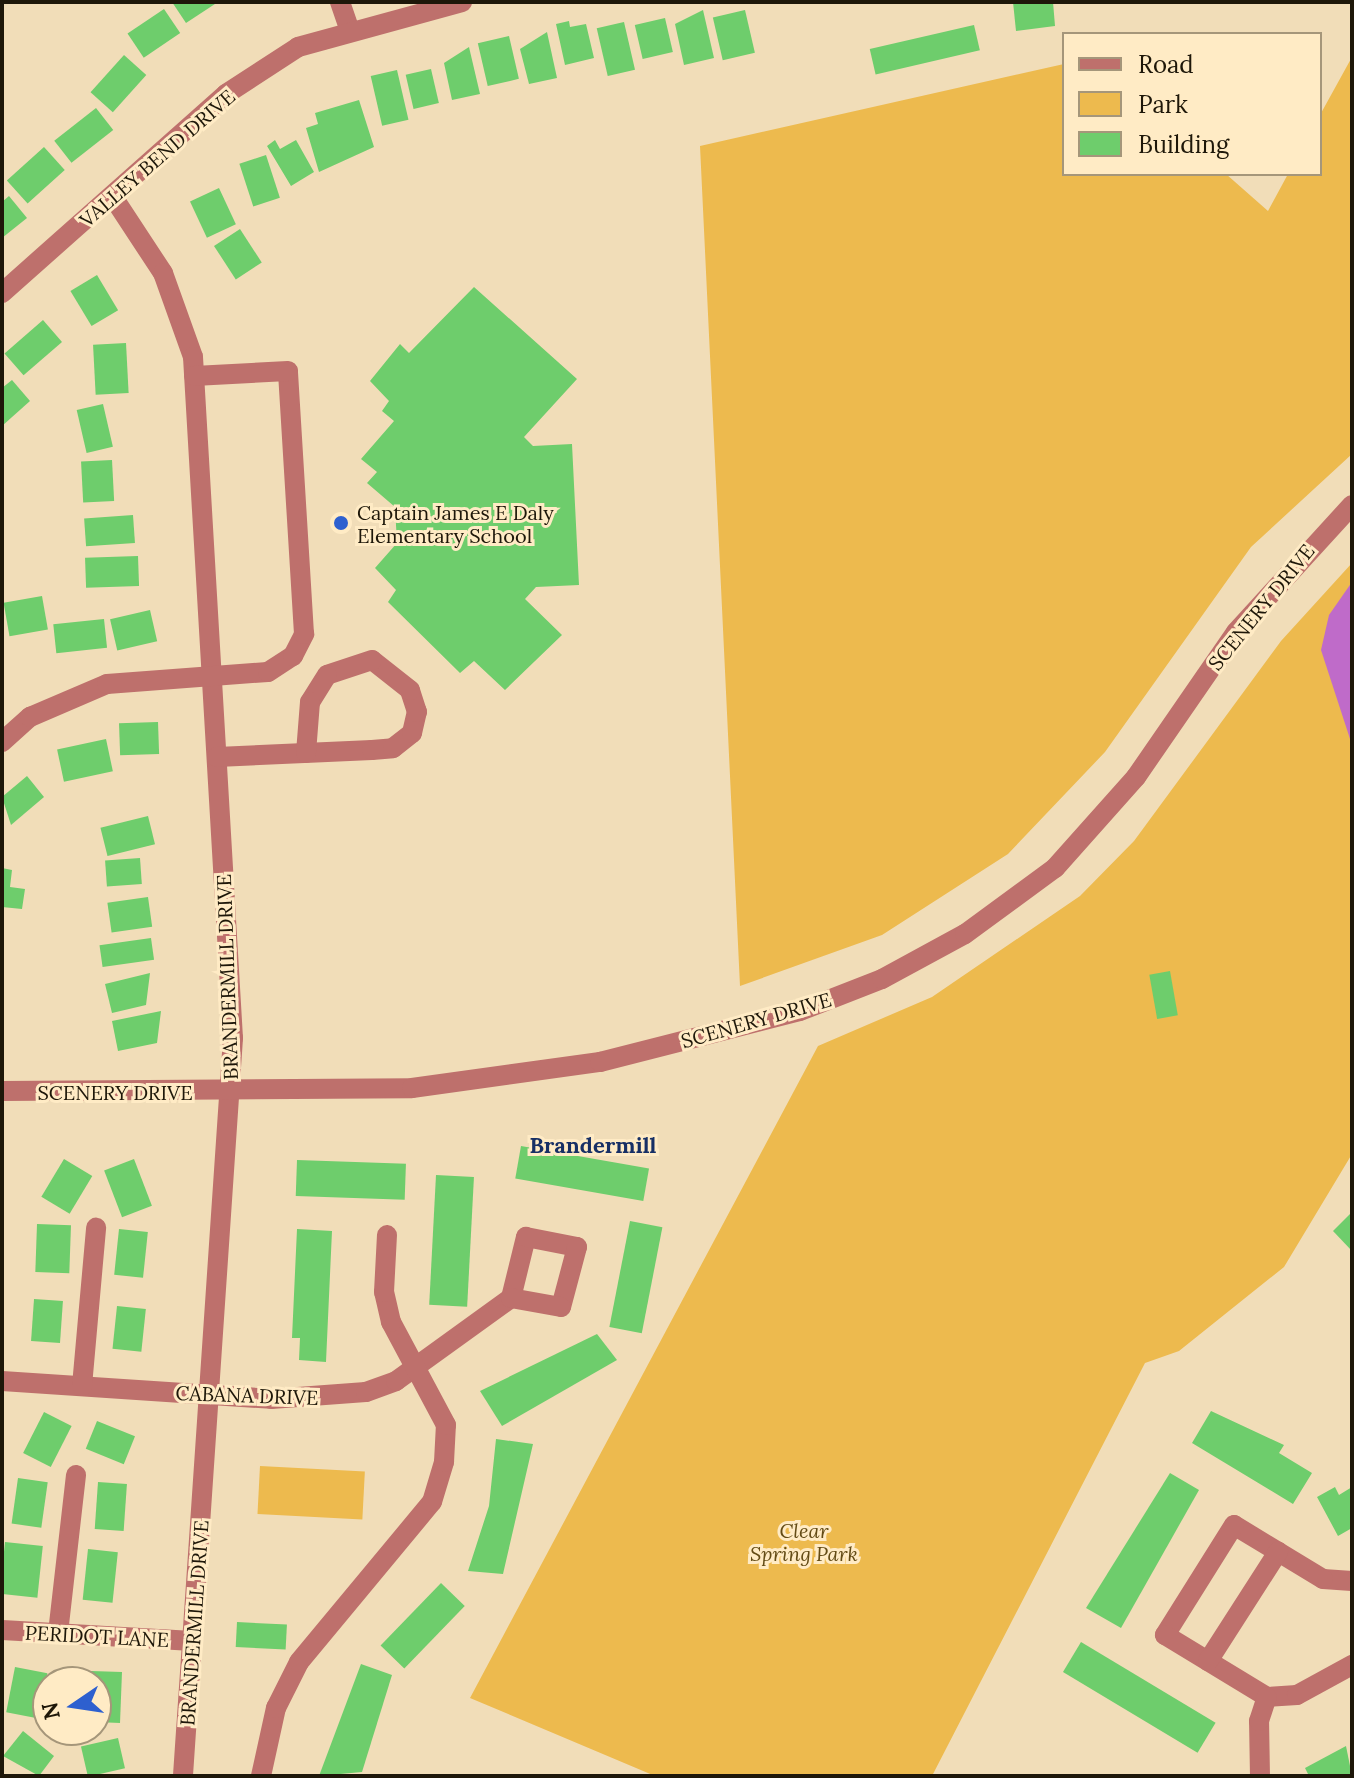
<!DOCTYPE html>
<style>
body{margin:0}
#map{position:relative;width:1354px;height:1778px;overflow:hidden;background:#f1ddb8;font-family:Lora,serif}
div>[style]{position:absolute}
.green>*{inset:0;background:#edba4e;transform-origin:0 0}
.water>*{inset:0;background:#bf6bc9}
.building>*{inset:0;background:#6ecd6c;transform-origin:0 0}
.minor>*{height:20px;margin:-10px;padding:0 10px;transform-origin:10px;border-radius:10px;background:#be706c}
.dots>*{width:22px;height:22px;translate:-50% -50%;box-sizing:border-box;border:4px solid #ffebc5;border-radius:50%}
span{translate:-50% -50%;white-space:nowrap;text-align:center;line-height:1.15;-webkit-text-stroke:6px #ffebc5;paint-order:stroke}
.street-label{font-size:20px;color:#1e1709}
.poi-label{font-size:20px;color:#1e1709}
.left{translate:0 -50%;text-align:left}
.park-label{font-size:20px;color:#634b15;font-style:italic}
.neighbourhood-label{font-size:22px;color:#172f65;font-weight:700}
.frame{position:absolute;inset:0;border:4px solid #1e1709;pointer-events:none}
.legend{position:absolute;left:1062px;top:32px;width:260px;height:144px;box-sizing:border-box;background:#ffebc5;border:2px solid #a5967a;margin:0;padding:10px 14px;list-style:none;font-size:24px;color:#1e1709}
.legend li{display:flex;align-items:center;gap:16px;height:40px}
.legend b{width:40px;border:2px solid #a5967a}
.north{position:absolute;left:32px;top:1666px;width:80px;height:80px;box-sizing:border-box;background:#ffebc5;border:2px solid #a5967a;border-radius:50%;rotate:257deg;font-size:22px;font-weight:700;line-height:32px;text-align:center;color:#1e1709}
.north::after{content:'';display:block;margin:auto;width:28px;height:36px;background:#2e60cf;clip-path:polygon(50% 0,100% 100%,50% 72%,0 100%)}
</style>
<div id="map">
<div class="green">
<i style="clip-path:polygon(1352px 57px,1352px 454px,1251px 547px,1105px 752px,1008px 854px,882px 935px,740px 986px,700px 146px,1064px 64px,1064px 174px,1226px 174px,1268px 211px,1288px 174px,1320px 174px,1320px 115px)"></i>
<i style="clip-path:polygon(1352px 563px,1352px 1154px,1284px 1267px,1179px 1351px,1145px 1363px,932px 1776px,655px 1776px,470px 1698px,818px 1046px,932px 997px,1080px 896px,1134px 841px,1281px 641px)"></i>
<i style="left:260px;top:1466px;width:105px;height:48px;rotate:3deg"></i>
</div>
<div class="water">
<i style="clip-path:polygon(1352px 582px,1352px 745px,1321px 650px,1329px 615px)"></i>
</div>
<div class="building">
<i style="clip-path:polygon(172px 2px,218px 2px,186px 23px)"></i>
<i style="clip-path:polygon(1013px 2px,1053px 2px,1055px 26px,1016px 31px)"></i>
<i style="left:164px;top:9px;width:29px;height:44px;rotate:56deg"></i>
<i style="clip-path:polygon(703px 10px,714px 58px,684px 65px,675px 24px)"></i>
<i style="left:745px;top:10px;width:44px;height:33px;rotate:77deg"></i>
<i style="left:665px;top:18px;width:35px;height:31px;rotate:77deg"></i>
<i style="clip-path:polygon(569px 21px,570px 27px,586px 24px,594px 58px,565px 65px,556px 24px)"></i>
<i style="left:624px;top:22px;width:49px;height:28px;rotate:77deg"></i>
<i style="left:974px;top:25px;width:26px;height:107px;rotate:77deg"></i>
<i style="clip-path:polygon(547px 32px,557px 78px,529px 84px,520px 49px)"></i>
<i style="left:509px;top:36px;width:44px;height:32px;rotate:77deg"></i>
<i style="clip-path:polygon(469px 47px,480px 94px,452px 100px,444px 63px)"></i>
<i style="left:124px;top:55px;width:30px;height:50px;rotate:42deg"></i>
<i style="left:431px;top:69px;width:35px;height:26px;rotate:77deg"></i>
<i style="left:397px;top:70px;width:51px;height:27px;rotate:77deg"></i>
<i style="clip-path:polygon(359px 100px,374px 147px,319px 172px,306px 128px,318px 124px,315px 113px)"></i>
<i style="left:96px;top:108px;width:28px;height:53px;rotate:52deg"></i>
<i style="clip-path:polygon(275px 140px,280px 149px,296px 140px,314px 172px,291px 186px,267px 146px)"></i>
<i style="left:44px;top:147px;width:31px;height:50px;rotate:48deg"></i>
<i style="left:266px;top:155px;width:45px;height:28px;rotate:72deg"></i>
<i style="left:219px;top:188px;width:40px;height:32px;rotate:65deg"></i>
<i style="clip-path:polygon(9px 196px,27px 218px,2px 238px,2px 202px)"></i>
<i style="left:240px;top:229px;width:40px;height:31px;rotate:57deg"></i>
<i style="left:97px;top:275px;width:41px;height:31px;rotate:59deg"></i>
<i style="clip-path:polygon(474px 287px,577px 379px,524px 437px,533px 446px,572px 444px,579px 585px,536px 587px,525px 599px,562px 635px,505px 690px,474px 661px,460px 673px,388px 602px,396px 590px,375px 568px,397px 543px,395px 507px,367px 483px,377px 472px,361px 459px,394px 421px,382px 411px,389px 401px,370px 381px,400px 344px,409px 353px)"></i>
<i style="left:43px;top:320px;width:29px;height:51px;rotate:49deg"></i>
<i style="left:126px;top:343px;width:50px;height:33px;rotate:87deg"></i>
<i style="clip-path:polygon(12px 380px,30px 401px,2px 426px,2px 388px)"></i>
<i style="left:103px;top:404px;width:44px;height:27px;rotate:77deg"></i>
<i style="left:112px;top:460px;width:41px;height:31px;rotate:87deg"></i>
<i style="left:133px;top:515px;width:28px;height:49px;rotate:86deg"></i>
<i style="left:138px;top:556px;width:30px;height:53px;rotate:88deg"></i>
<i style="left:42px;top:596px;width:34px;height:39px;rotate:80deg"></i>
<i style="left:150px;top:610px;width:32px;height:41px;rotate:77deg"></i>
<i style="left:104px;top:619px;width:29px;height:51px;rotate:84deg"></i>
<i style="left:158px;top:722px;width:32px;height:39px;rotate:88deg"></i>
<i style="left:106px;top:739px;width:33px;height:50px;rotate:78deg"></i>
<i style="clip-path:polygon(27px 776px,44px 797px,11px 825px,2px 797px)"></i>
<i style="left:148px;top:816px;width:29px;height:49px;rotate:76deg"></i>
<i style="left:140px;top:858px;width:26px;height:35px;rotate:86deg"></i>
<i style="clip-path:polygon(2px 868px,12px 870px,10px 887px,25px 889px,22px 909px,2px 907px)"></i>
<i style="left:148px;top:897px;width:30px;height:41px;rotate:82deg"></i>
<i style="left:151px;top:938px;width:22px;height:52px;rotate:82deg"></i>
<i style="left:1170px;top:971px;width:45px;height:21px;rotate:80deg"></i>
<i style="clip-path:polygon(150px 973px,146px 1005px,112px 1013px,105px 984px)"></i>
<i style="clip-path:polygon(161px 1011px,157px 1043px,118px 1051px,112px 1021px)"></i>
<i style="left:521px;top:1146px;width:130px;height:33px;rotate:10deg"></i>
<i style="left:64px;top:1159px;width:33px;height:44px;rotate:31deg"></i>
<i style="left:134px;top:1159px;width:50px;height:32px;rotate:69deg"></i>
<i style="left:297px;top:1160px;width:109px;height:36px;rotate:2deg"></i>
<i style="left:436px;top:1175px;width:38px;height:130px;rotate:3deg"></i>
<i style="clip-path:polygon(1352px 1212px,1352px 1251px,1333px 1231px)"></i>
<i style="left:630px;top:1221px;width:33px;height:108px;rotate:11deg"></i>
<i style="left:37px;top:1224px;width:34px;height:48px;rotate:2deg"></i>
<i style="left:119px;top:1229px;width:29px;height:46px;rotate:6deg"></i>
<i style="clip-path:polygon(297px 1229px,332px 1231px,326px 1362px,299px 1360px,300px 1338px,292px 1338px)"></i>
<i style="left:34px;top:1299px;width:29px;height:42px;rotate:4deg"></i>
<i style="left:117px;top:1306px;width:29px;height:43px;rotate:6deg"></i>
<i style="clip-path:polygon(597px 1334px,617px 1360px,502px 1426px,480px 1391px)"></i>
<i style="clip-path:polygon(1211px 1411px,1284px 1445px,1279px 1453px,1312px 1473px,1293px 1504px,1192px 1443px)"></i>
<i style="left:44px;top:1412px;width:31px;height:46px;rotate:27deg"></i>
<i style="left:97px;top:1421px;width:41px;height:30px;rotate:22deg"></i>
<i style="clip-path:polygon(496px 1439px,533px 1444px,503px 1574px,468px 1571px,489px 1506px)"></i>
<i style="clip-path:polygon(1170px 1473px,1199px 1490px,1121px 1628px,1086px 1608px)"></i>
<i style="left:18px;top:1478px;width:30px;height:46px;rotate:8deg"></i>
<i style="left:98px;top:1482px;width:29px;height:47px;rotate:4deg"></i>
<i style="clip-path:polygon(1335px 1487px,1339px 1495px,1352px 1487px,1352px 1528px,1338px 1536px,1317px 1497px)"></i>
<i style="left:5px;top:1542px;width:38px;height:52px;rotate:6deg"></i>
<i style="left:88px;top:1549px;width:30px;height:51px;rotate:6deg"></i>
<i style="left:441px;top:1583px;width:33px;height:87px;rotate:44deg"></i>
<i style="left:237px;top:1622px;width:50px;height:25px;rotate:3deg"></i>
<i style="left:1081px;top:1642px;width:157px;height:35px;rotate:31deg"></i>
<i style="clip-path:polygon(361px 1664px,392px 1675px,362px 1772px,319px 1776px)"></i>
<i style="left:15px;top:1667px;width:33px;height:46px;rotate:11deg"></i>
<i style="clip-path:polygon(91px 1671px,122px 1672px,120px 1723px,96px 1722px)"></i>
<i style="clip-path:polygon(23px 1731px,54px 1756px,39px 1776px,3px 1756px)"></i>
<i style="left:118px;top:1738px;width:31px;height:38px;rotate:77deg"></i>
<i style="clip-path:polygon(1346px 1746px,1352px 1776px,1309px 1776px,1305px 1768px)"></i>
</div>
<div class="minor">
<i style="left:340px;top:2px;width:28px;rotate:71deg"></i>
<i style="left:113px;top:197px;width:91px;rotate:56.7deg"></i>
<i style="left:163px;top:273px;width:89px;rotate:70.3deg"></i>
<i style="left:193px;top:357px;width:682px;rotate:86.64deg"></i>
<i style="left:233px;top:1038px;width:740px;rotate:93.88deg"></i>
<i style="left:2px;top:293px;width:300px;rotate:-41.6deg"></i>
<i style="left:226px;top:94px;width:86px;rotate:-33.1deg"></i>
<i style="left:298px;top:47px;width:170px;rotate:-15.3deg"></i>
<i style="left:2px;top:742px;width:38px;rotate:-42deg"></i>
<i style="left:30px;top:717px;width:84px;rotate:-23.2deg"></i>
<i style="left:107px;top:684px;width:161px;rotate:-4.3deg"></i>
<i style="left:268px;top:672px;width:30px;rotate:-33deg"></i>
<i style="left:293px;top:656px;width:25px;rotate:-63deg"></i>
<i style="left:304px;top:634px;width:263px;rotate:-93.5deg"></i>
<i style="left:288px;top:371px;width:94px;rotate:177deg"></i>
<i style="left:217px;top:757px;width:155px;rotate:-2.6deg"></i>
<i style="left:372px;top:750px;width:21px;rotate:-5deg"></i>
<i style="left:393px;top:748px;width:24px;rotate:-38deg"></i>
<i style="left:412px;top:733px;width:22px;rotate:-77deg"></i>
<i style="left:417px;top:712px;width:23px;rotate:-108deg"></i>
<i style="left:410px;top:690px;width:48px;rotate:-141.7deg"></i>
<i style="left:372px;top:660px;width:47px;rotate:161.6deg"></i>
<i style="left:327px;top:675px;width:32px;rotate:122deg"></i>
<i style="left:310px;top:702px;width:51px;rotate:94.5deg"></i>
<i style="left:2px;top:1091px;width:410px;rotate:-0.4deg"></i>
<i style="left:412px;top:1088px;width:190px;rotate:-7.9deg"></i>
<i style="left:600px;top:1062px;width:206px;rotate:-14.3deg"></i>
<i style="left:800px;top:1011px;width:88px;rotate:-21.3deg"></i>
<i style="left:882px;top:979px;width:94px;rotate:-28.5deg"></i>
<i style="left:965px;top:934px;width:112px;rotate:-36.3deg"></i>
<i style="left:1055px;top:868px;width:122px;rotate:-48.3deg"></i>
<i style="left:1136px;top:777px;width:176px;rotate:-55.4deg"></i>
<i style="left:1236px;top:632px;width:172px;rotate:-47.6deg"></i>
<i style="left:2px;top:1381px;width:270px;rotate:3.8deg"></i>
<i style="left:271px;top:1399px;width:95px;rotate:-4.2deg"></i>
<i style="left:366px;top:1392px;width:32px;rotate:-20deg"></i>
<i style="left:396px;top:1381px;width:142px;rotate:-35.8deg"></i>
<i style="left:511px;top:1298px;width:63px;rotate:-76.2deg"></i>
<i style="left:526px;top:1237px;width:52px;rotate:11.1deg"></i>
<i style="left:577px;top:1247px;width:62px;rotate:104.9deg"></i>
<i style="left:561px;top:1307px;width:51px;rotate:-169.8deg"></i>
<i style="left:82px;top:1386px;width:159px;rotate:-84.9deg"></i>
<i style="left:1352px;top:1581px;width:29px;rotate:-176deg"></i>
<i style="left:1323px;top:1579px;width:104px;rotate:-148.8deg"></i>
<i style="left:1234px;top:1525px;width:130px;rotate:122.1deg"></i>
<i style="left:1165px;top:1635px;width:119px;rotate:31.3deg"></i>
<i style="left:1267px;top:1697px;width:30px;rotate:-4deg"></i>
<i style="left:1297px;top:1695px;width:63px;rotate:-28.6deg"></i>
<i style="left:2px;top:1630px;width:191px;rotate:3.3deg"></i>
<i style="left:58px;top:1633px;width:159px;rotate:-83.5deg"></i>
<i style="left:1208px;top:1661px;width:130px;rotate:-57.3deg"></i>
<i style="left:261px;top:1776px;width:70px;rotate:-77.6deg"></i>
<i style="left:276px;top:1708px;width:51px;rotate:-63.4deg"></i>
<i style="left:299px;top:1662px;width:208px;rotate:-50.3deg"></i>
<i style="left:432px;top:1502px;width:42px;rotate:-73.3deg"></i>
<i style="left:444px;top:1462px;width:37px;rotate:-87deg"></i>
<i style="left:446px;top:1425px;width:117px;rotate:-118.1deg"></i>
<i style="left:391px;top:1322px;width:31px;rotate:-103deg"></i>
<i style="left:384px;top:1292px;width:57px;rotate:-87deg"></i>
<i style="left:1260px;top:1776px;width:55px;rotate:-91deg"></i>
<i style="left:1259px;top:1721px;width:25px;rotate:-72deg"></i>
</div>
<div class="dots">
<i style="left:341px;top:523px;background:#2e60cf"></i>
</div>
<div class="street-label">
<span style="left:157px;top:158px;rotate:-41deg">VALLEY BEND DRIVE</span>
<span style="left:1261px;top:607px;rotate:-51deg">SCENERY DRIVE</span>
<span style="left:227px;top:977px;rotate:-92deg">BRANDERMILL DRIVE</span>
<span style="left:756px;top:1020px;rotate:-16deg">SCENERY DRIVE</span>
<span style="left:115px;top:1092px">SCENERY DRIVE</span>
<span style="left:247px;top:1395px;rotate:2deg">CABANA DRIVE</span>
<span style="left:194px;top:1623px;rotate:-86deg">BRANDERMILL DRIVE</span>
<span style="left:97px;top:1636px;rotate:3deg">PERIDOT LANE</span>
</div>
<div class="poi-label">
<span class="left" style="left:357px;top:524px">Captain James E Daly<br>Elementary School</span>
</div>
<div class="park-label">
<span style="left:804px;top:1542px">Clear<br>Spring Park</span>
</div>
<div class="neighbourhood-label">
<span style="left:593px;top:1146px">Brandermill</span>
</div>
<div class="frame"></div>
<ul class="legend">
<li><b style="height:10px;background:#be706c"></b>Road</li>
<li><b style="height:22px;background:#edba4e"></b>Park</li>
<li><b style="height:22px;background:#6ecd6c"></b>Building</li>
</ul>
<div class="north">N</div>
</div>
